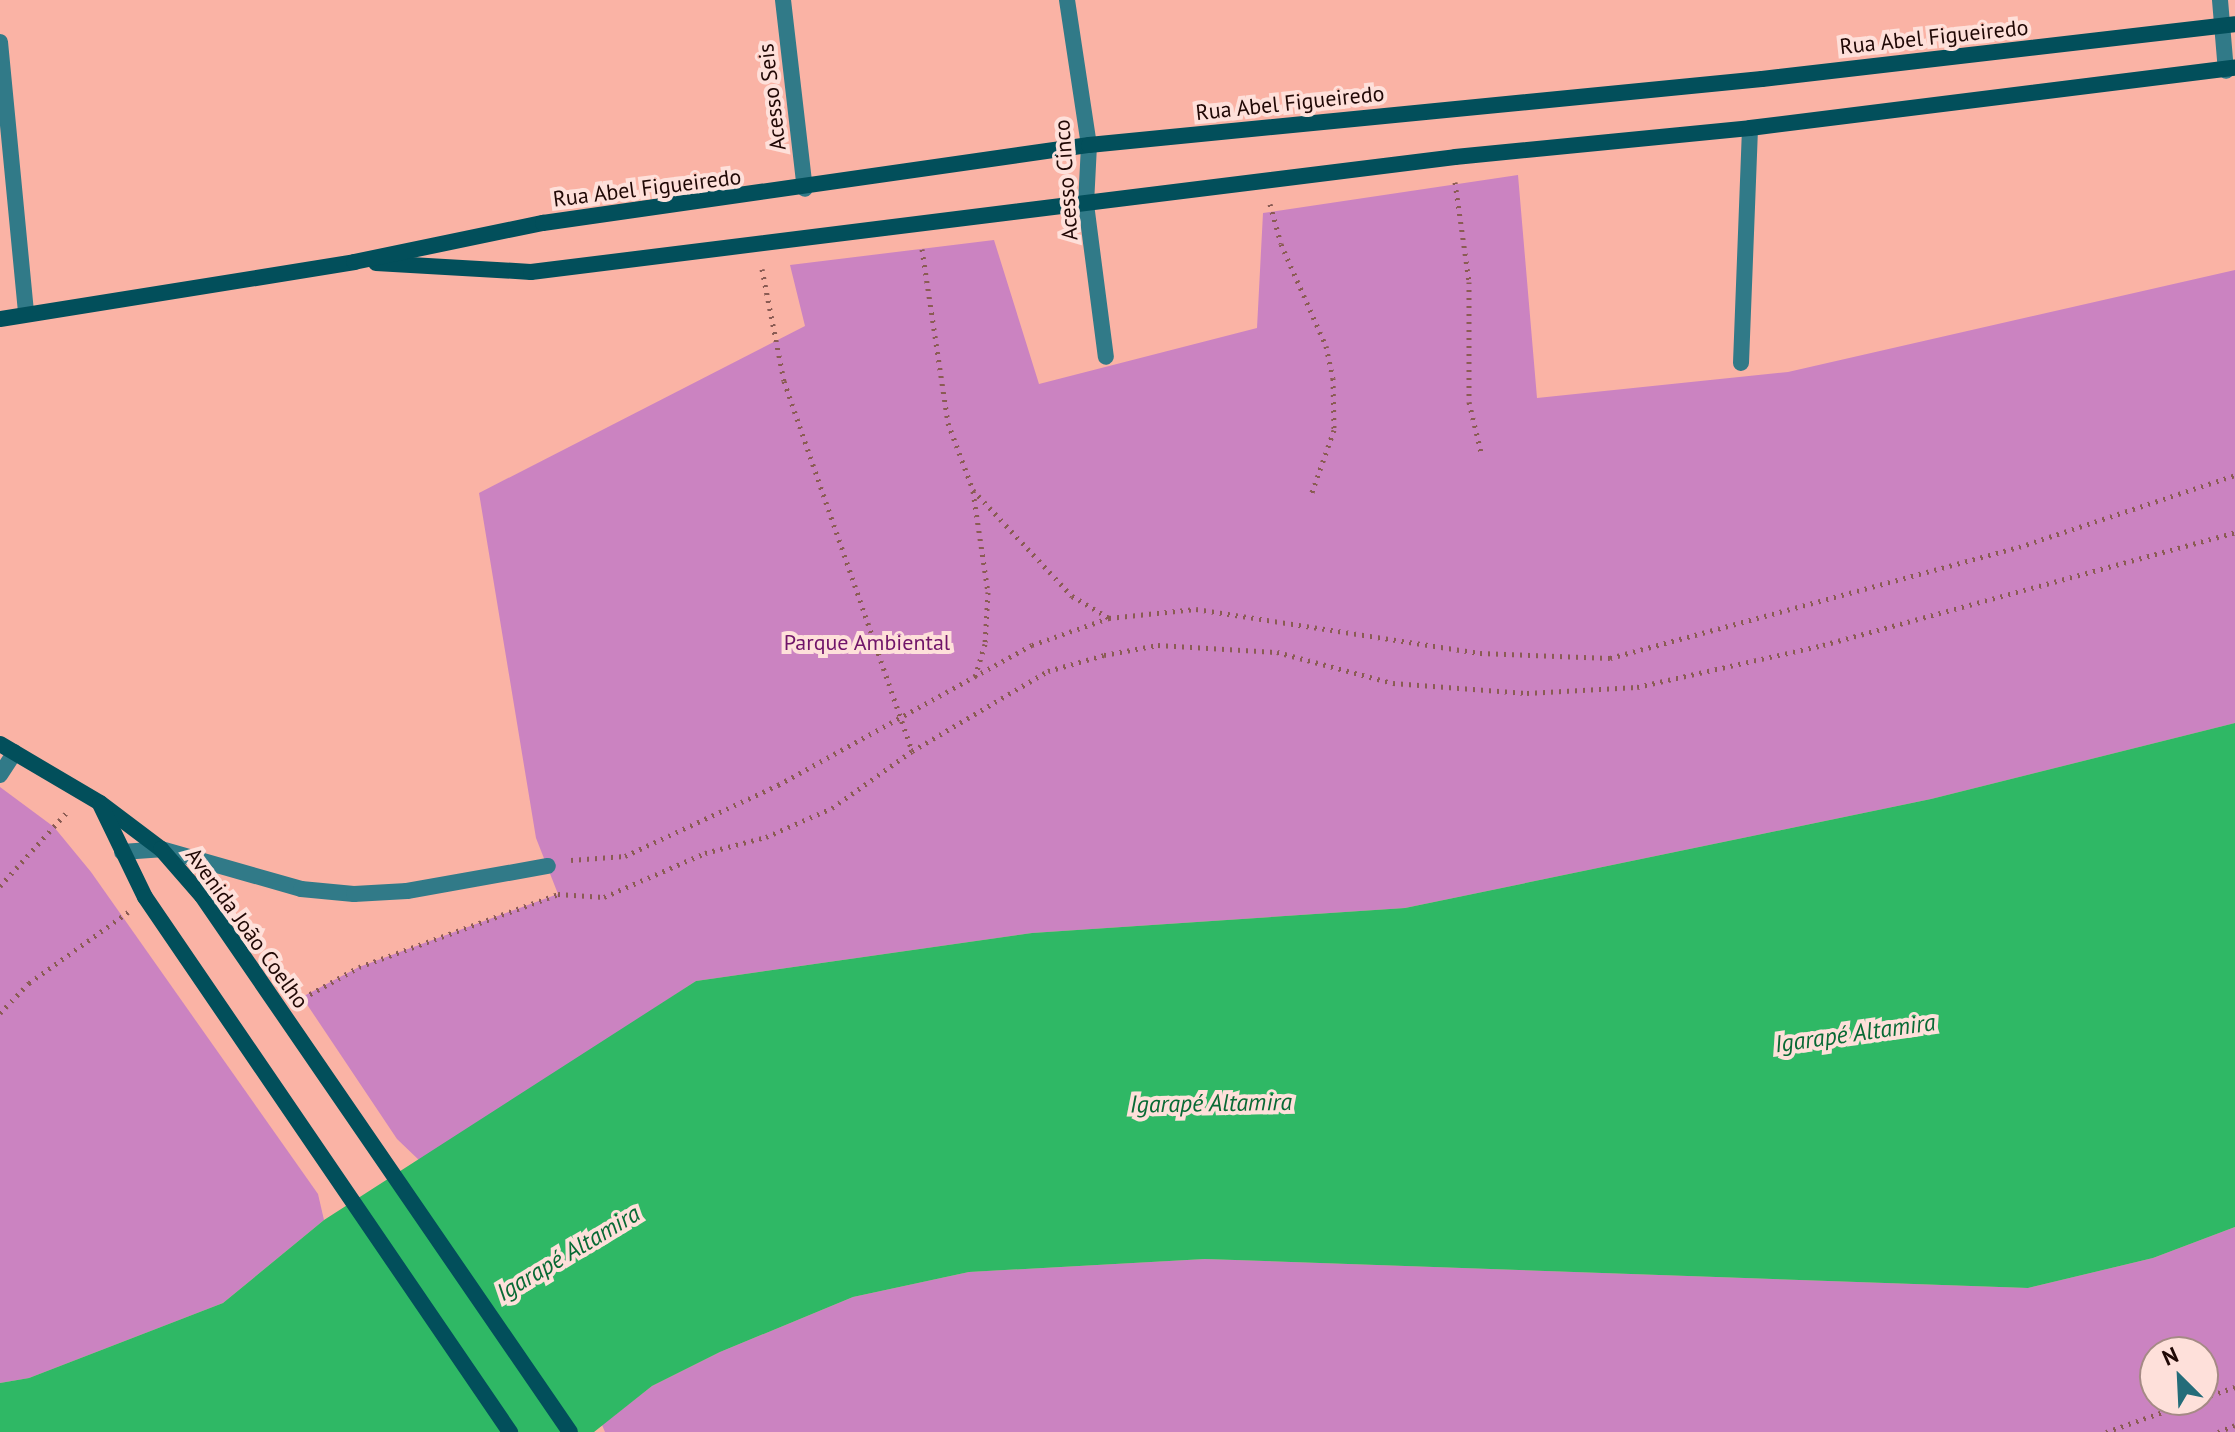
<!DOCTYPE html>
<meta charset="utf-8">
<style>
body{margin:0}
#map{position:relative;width:2235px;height:1432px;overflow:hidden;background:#fab3a5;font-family:"PT Sans",sans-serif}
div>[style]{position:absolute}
.green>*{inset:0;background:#cb83c1}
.water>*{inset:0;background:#2fb865}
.path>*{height:5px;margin-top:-2.5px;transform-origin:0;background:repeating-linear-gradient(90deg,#8a5b53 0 2px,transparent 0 8px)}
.street>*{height:16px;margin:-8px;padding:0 8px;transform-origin:8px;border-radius:8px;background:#317a88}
.secondary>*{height:16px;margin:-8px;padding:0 8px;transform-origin:8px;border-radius:8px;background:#024f5b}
span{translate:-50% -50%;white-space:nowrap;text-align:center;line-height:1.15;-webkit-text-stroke:8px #fee0da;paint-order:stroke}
.street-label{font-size:22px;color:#200805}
.park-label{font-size:22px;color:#701469}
.water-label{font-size:24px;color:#086934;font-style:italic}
.north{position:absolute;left:2139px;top:1336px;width:80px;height:80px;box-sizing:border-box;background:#fee0da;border:2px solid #a58a85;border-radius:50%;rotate:336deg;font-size:22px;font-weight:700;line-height:32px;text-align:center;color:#200805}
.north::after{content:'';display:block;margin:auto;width:28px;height:36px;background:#246c79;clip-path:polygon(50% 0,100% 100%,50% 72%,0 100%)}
</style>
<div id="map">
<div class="green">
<i style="clip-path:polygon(1518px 175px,1537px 398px,1788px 372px,2235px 270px,2235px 723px,1931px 799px,1405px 908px,1032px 933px,696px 981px,421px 1162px,397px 1139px,302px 997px,359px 967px,558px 894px,536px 838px,479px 493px,805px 326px,790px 265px,994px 240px,1039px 384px,1257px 328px,1263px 213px)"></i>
<i style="clip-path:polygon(0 787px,54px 827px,91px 872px,318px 1194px,324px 1220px,223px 1303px,29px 1378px,0 1383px)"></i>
<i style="clip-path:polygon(evenodd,2235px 1227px,2235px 1432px,605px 1432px,602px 1425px,652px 1386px,720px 1352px,853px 1297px,969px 1272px,1205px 1259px,2028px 1288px,2153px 1258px,2235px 1227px,2155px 1352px,2203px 1352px,2203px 1400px,2155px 1400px,2155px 1352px)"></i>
</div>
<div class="water">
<i style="clip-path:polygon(2235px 723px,2235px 1227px,2153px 1258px,2028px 1288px,1205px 1259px,969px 1272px,853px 1297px,720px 1352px,652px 1386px,594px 1432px,0 1432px,0 1383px,29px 1378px,223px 1303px,324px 1220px,696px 981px,1032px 933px,1405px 908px,1931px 799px)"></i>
</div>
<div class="path">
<i style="left:1455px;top:182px;width:101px;rotate:82deg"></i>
<i style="left:1469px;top:282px;width:120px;rotate:90deg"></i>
<i style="left:1469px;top:402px;width:51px;rotate:76.5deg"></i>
<i style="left:1270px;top:204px;width:41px;rotate:74.6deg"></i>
<i style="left:1281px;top:244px;width:111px;rotate:66.2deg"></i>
<i style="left:1326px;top:346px;width:33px;rotate:78deg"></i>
<i style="left:1333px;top:378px;width:52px;rotate:88.9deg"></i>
<i style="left:1334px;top:430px;width:69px;rotate:109.5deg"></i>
<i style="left:922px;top:249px;width:176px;rotate:81.5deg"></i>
<i style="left:948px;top:423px;width:72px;rotate:69.5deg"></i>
<i style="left:973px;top:490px;width:145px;rotate:47deg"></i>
<i style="left:1072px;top:596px;width:43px;rotate:30.7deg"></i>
<i style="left:762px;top:269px;width:114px;rotate:78.9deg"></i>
<i style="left:784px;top:381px;width:392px;rotate:70.9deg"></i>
<i style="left:973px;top:491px;width:102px;rotate:81.6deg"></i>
<i style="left:988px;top:592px;width:52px;rotate:93.3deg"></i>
<i style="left:985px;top:644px;width:34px;rotate:107deg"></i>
<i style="left:571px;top:860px;width:54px;rotate:-4.2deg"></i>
<i style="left:625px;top:856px;width:169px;rotate:-24.9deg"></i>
<i style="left:778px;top:785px;width:290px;rotate:-28.9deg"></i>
<i style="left:1032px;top:645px;width:82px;rotate:-19.3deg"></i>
<i style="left:1109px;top:618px;width:87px;rotate:-5.9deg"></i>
<i style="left:1196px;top:609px;width:287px;rotate:8.8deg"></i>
<i style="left:1480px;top:653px;width:130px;rotate:2.2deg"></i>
<i style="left:1610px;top:658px;width:424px;rotate:-15.2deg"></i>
<i style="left:2019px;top:547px;width:228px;rotate:-18.4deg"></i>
<i style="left:0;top:886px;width:101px;rotate:-47.8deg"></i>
<i style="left:558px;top:894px;width:46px;rotate:3.7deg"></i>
<i style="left:604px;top:897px;width:110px;rotate:-23.5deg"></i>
<i style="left:705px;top:853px;width:63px;rotate:-14.7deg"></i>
<i style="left:766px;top:837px;width:72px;rotate:-23.7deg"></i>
<i style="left:832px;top:808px;width:98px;rotate:-35.5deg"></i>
<i style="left:912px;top:751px;width:158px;rotate:-30.5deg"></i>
<i style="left:1048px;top:671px;width:58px;rotate:-15.9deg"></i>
<i style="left:1104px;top:655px;width:55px;rotate:-10.5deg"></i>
<i style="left:1158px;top:645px;width:119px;rotate:3.4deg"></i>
<i style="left:1277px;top:652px;width:120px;rotate:15deg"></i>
<i style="left:1393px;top:683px;width:134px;rotate:4.3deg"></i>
<i style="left:1527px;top:693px;width:110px;rotate:-3.1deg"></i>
<i style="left:1637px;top:687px;width:191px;rotate:-12.7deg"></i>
<i style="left:1823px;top:645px;width:427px;rotate:-15.3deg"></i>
<i style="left:303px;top:998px;width:64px;rotate:-29deg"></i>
<i style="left:359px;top:967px;width:212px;rotate:-20.1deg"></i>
<i style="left:0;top:1013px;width:42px;rotate:-46deg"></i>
<i style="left:29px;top:983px;width:122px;rotate:-35.6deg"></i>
<i style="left:2203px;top:1398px;width:34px;rotate:-19deg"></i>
<i style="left:2106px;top:1432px;width:96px;rotate:-19.4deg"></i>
<i style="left:2218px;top:1432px;width:18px;rotate:-22deg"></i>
</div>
<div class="street">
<i style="left:783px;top:0;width:190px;rotate:83.4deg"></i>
<i style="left:1067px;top:0;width:147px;rotate:81.4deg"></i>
<i style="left:1089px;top:145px;width:59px;rotate:92.9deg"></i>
<i style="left:1086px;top:204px;width:154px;rotate:82.6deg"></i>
<i style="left:2220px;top:0;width:71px;rotate:85.2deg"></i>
<i style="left:0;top:42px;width:273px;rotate:84.5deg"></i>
<i style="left:1741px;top:363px;width:235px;rotate:-87.8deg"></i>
<i style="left:0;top:775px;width:27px;rotate:-57deg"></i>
<i style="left:122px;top:852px;width:39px;rotate:-4deg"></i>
<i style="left:161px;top:849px;width:146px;rotate:15.9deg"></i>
<i style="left:301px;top:889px;width:53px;rotate:5.4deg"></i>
<i style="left:354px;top:894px;width:53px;rotate:-3.2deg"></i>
<i style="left:407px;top:891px;width:143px;rotate:-10.1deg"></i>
</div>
<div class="secondary">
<i style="left:376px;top:263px;width:155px;rotate:3.3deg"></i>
<i style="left:531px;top:272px;width:931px;rotate:-7.09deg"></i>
<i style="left:1455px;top:157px;width:296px;rotate:-5.6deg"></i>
<i style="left:1750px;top:128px;width:489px;rotate:-7.1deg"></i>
<i style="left:0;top:319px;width:359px;rotate:-9.1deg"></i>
<i style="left:354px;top:262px;width:193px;rotate:-11.7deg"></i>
<i style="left:543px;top:223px;width:552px;rotate:-8.13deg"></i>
<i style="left:1089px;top:145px;width:676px;rotate:-5.6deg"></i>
<i style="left:1762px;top:79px;width:476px;rotate:-6.6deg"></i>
<i style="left:0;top:744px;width:116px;rotate:30.5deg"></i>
<i style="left:100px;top:803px;width:76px;rotate:37deg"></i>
<i style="left:161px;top:849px;width:62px;rotate:48.9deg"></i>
<i style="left:202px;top:896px;width:650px;rotate:55.53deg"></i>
<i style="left:100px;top:804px;width:103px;rotate:64.2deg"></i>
<i style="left:145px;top:897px;width:648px;rotate:55.7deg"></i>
</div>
<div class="street-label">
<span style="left:1934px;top:37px;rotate:-6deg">Rua Abel Figueiredo</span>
<span style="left:772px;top:97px;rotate:-97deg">Acesso Seis</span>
<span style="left:1290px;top:103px;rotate:-6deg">Rua Abel Figueiredo</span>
<span style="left:1066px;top:180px;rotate:-94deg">Acesso Cinco</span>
<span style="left:647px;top:188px;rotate:-7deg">Rua Abel Figueiredo</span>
<span style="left:247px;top:928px;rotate:54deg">Avenida João Coelho</span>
</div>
<div class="park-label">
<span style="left:867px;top:643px">Parque Ambiental</span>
</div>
<div class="water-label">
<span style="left:1855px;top:1033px;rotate:-8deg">Igarapé Altamira</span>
<span style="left:1211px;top:1103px;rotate:-1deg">Igarapé Altamira</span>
<span style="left:568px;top:1253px;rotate:-31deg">Igarapé Altamira</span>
</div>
<div class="north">N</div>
</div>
